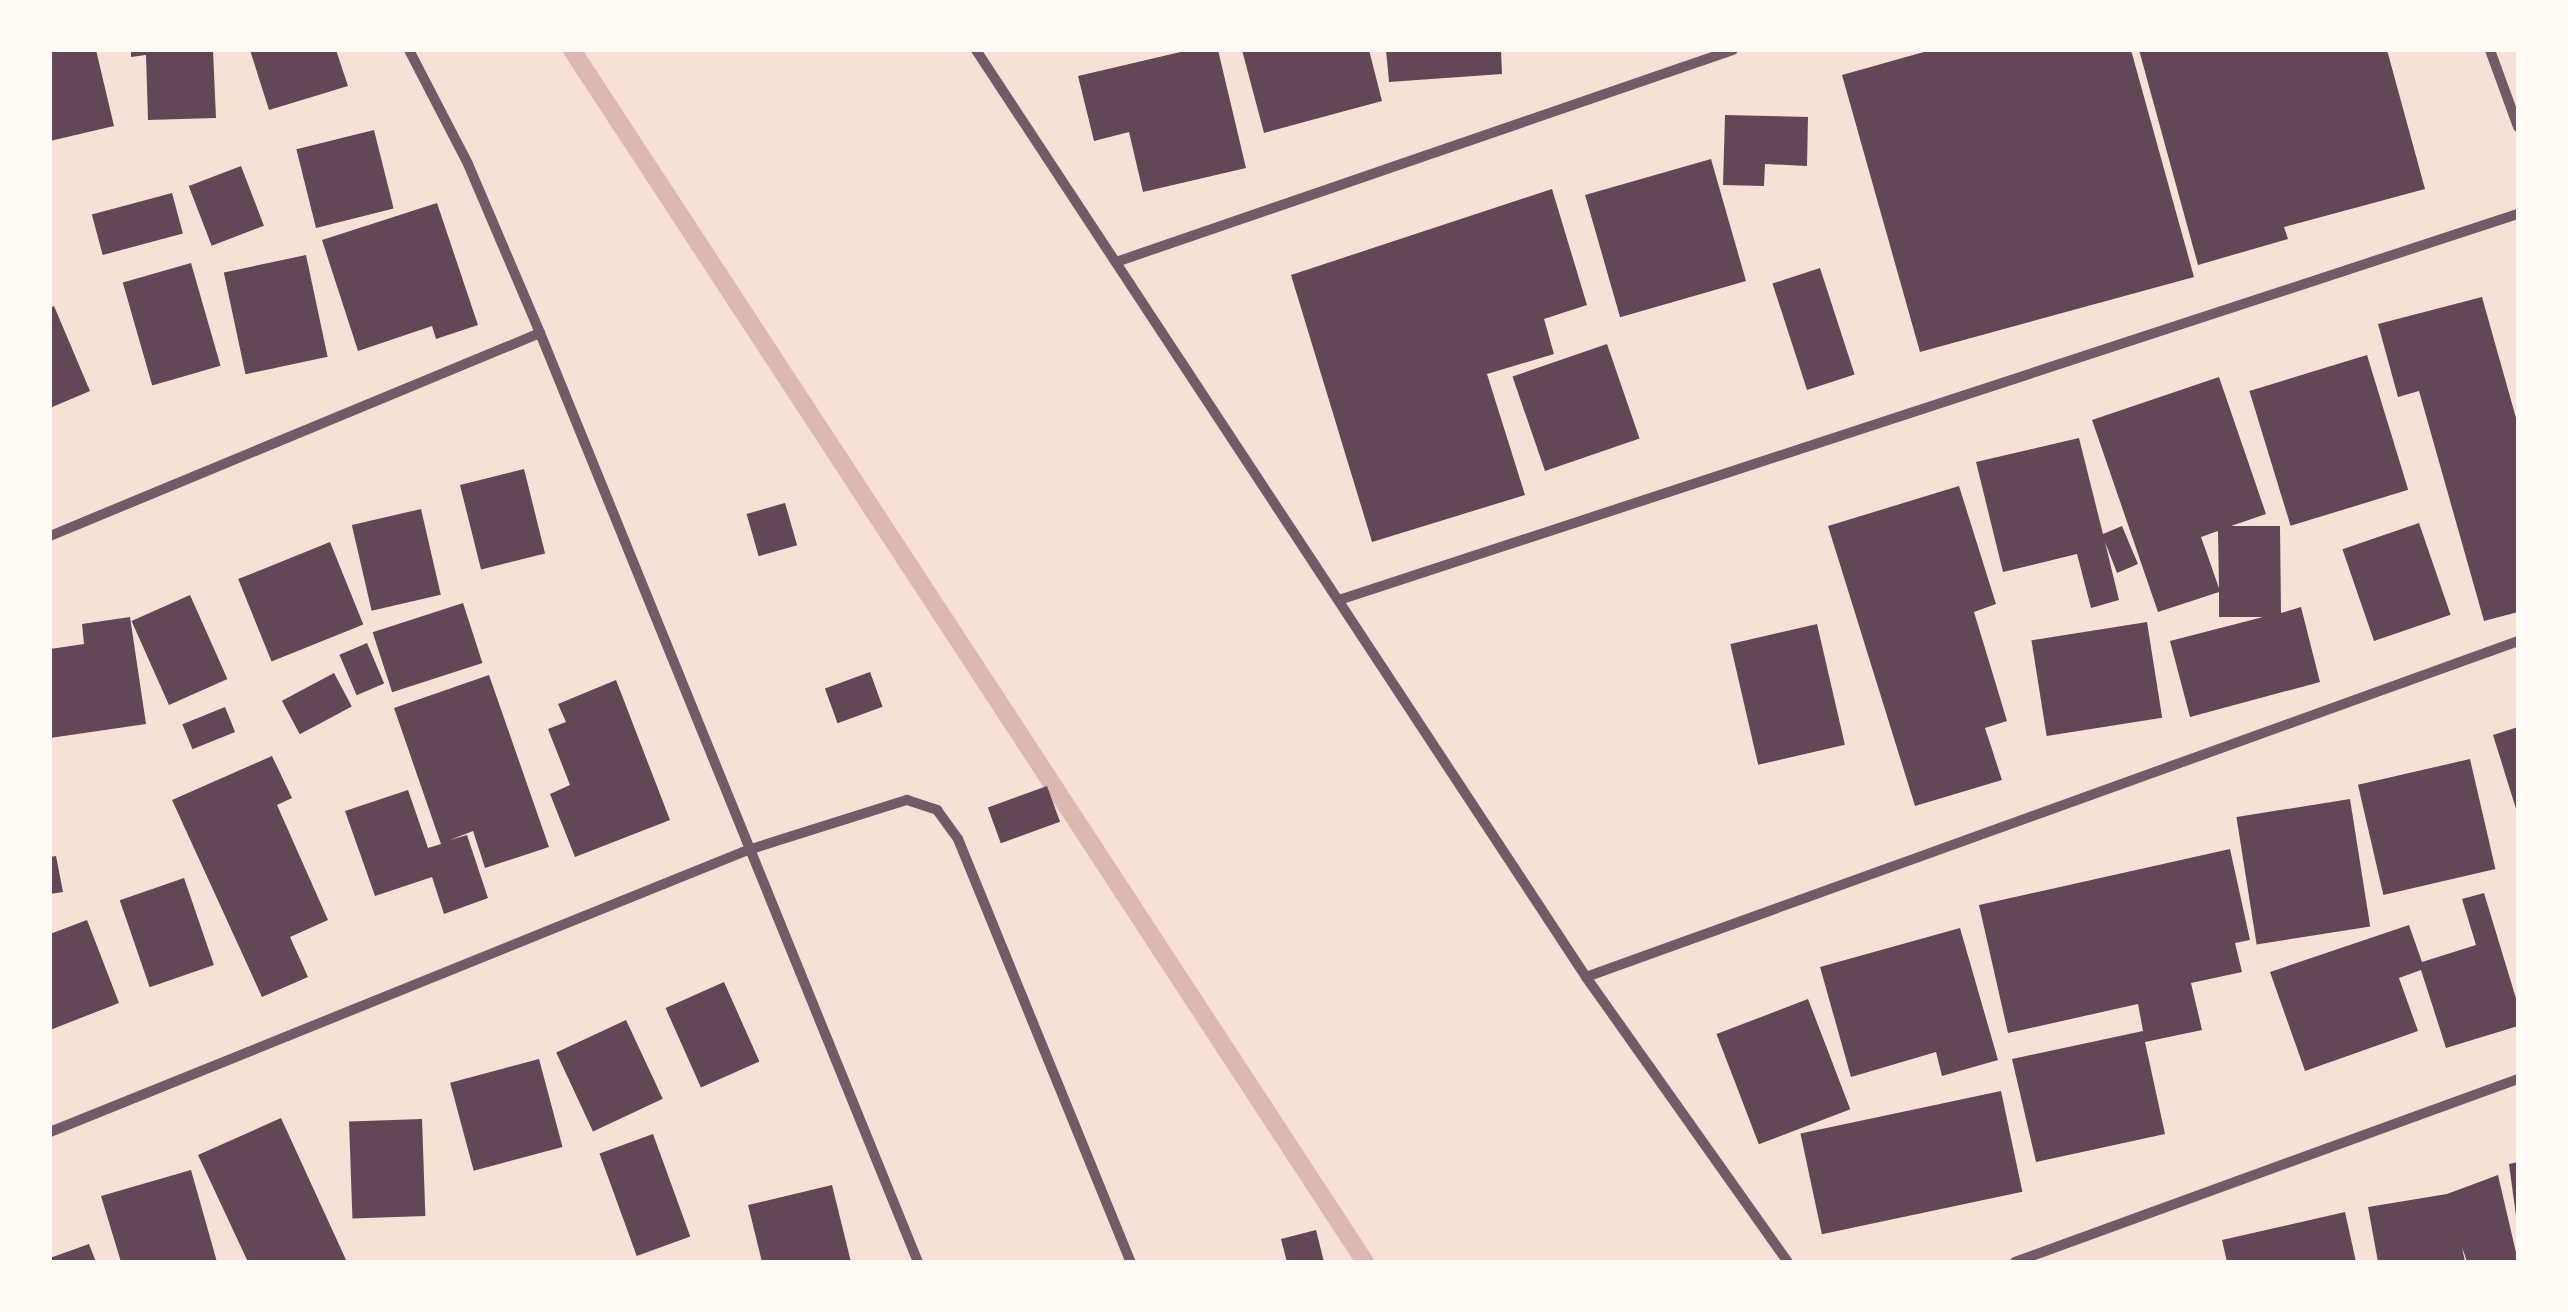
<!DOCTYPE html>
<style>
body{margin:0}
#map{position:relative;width:2568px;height:1312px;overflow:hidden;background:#f7e1d7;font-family:"Fira Sans Condensed",sans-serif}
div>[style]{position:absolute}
.stream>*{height:18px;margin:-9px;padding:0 9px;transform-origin:9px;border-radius:9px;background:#dcb8b0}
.building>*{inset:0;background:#644757;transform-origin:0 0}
.minor>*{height:10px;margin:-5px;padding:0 5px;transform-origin:5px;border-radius:5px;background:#755966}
span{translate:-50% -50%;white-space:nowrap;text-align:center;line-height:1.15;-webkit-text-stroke:9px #fffaf5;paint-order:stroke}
.frame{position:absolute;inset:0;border:52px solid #fffaf5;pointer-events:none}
</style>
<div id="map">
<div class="stream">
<i style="left:572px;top:50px;width:1448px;rotate:56.8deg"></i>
</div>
<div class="building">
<i style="clip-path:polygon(50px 50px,96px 50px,114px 126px,50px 141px)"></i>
<i style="clip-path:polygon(131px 50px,213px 50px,216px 118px,148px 120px,146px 55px,131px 57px)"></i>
<i style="clip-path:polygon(250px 50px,336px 50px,348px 86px,269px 110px)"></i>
<i style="clip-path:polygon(1189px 50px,1218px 50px,1246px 168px,1143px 192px,1129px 132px,1094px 141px,1078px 76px)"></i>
<i style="clip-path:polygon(1242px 50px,1369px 50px,1382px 101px,1264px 133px)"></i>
<i style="clip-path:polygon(1386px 50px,1501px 50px,1502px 74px,1389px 82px)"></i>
<i style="clip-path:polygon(1931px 50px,2131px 50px,2194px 277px,1920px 352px,1842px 75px)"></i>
<i style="clip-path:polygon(2139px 50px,2387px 50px,2425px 189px,2284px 227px,2288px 239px,2198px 265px)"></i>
<i style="clip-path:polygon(1725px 115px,1808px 117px,1807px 166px,1765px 164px,1764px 186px,1723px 185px)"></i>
<i style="left:374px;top:130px;width:81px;height:80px;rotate:76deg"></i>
<i style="left:1711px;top:159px;width:127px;height:131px;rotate:74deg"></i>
<i style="left:241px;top:166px;width:64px;height:56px;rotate:69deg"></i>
<i style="clip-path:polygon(1552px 189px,1587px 305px,1544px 319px,1554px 354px,1487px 374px,1525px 495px,1372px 542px,1291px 275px)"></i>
<i style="left:172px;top:193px;width:42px;height:83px;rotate:75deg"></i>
<i style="clip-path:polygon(437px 203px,478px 325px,436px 339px,432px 326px,358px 351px,322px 240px)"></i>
<i style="left:306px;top:255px;width:104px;height:84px;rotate:78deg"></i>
<i style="left:191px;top:263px;width:107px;height:71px;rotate:74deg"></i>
<i style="left:1820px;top:268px;width:112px;height:50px;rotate:72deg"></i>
<i style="clip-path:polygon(2482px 297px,2518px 425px,2518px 612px,2484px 621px,2419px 391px,2398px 397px,2378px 324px)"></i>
<i style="clip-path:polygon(54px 306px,90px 391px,50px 408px,50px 308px)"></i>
<i style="left:1607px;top:344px;width:100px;height:100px;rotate:71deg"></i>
<i style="left:2367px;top:355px;width:141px;height:123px;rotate:73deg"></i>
<i style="clip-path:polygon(evenodd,2219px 377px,2266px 514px,2231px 526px,2280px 526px,2281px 613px,2301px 607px,2320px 682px,2190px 717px,2170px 641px,2263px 617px,2219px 617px,2219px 592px,2158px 612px,2092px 420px,2219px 377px,2218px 531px,2219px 588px,2201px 537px,2218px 531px)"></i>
<i style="clip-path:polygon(2079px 438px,2103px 534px,2122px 526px,2138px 564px,2117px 573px,2105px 542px,2119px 600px,2091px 608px,2077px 554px,2003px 572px,1976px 462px)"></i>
<i style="left:524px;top:469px;width:87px;height:66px;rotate:76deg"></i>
<i style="clip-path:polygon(1959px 486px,1996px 604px,1974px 612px,2007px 721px,1985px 728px,2002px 780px,1915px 806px,1828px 526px)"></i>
<i style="left:785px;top:503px;width:44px;height:40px;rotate:74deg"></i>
<i style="left:421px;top:509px;width:88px;height:71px;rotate:77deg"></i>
<i style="left:2419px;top:523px;width:97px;height:81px;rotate:71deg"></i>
<i style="left:330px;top:542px;width:89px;height:99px;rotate:68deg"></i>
<i style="left:190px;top:595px;width:92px;height:64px;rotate:66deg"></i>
<i style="left:463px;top:603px;width:63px;height:95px;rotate:72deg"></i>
<i style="clip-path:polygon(130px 617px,146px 724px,50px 738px,50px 649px,84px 644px,82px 624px)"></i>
<i style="left:2147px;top:622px;width:97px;height:117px;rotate:81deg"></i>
<i style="left:1817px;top:624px;width:124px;height:89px;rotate:77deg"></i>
<i style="left:367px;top:643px;width:44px;height:30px;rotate:67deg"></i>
<i style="left:870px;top:672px;width:37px;height:48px;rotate:70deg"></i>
<i style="left:334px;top:673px;width:38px;height:59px;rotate:62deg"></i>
<i style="clip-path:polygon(489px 675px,549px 847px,485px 868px,473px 831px,450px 840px,467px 835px,488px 898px,444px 914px,432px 877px,375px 896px,345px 811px,408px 790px,428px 848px,441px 844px,394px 708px)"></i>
<i style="clip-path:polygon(616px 680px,670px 820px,575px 857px,550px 794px,570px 785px,548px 729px,566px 722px,558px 704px)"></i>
<i style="left:225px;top:707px;width:27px;height:46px;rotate:68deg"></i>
<i style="clip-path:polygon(2518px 727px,2518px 811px,2517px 812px,2493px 735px)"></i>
<i style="clip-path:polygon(272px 756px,292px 798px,277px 805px,328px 920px,290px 937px,308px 977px,262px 997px,172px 800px)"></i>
<i style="left:2470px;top:759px;width:113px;height:115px;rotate:77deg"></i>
<i style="left:1047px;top:786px;width:38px;height:63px;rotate:70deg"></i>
<i style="left:2350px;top:799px;width:129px;height:115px;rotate:81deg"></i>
<i style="clip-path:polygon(2230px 849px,2250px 940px,2235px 943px,2242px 972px,2191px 983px,2202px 1030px,2145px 1042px,2165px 1134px,2036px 1162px,2012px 1059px,2143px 1031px,2138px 1004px,2008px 1033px,1979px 905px)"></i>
<i style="clip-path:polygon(56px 856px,63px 892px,50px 894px,50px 857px)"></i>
<i style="left:184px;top:878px;width:92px;height:68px;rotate:71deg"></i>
<i style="clip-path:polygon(2484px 893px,2518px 1005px,2518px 1026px,2446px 1048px,2421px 970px,2399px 978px,2418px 1031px,2305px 1071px,2270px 972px,2409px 925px,2422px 962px,2476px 945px,2462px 899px)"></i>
<i style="clip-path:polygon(87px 920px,119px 1003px,50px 1030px,50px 934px)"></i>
<i style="clip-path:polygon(1960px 928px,1998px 1060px,1942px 1076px,1936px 1052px,1851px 1077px,1820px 967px)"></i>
<i style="left:724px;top:982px;width:87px;height:64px;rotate:66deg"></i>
<i style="left:1808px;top:999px;width:118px;height:98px;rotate:69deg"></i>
<i style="left:626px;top:1020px;width:87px;height:77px;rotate:65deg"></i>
<i style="left:539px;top:1059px;width:91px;height:92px;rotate:75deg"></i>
<i style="left:2001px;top:1091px;width:103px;height:205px;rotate:78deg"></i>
<i style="clip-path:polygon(281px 1118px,347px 1262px,248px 1262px,198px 1155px)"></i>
<i style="left:422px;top:1119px;width:97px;height:73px;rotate:88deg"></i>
<i style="left:653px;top:1134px;width:109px;height:57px;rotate:70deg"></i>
<i style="clip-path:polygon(2518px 1162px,2518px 1216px,2516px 1216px,2509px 1164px)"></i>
<i style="clip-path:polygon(191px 1170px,217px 1262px,121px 1262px,101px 1196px)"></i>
<i style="clip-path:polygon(2498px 1175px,2518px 1261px,2467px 1262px,2462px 1247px,2465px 1262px,2378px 1262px,2368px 1207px,2447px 1194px)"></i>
<i style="clip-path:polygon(832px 1185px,851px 1262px,762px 1262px,748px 1205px)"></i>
<i style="clip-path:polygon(2345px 1212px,2356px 1262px,2227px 1262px,2222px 1240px)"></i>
<i style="clip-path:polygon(1316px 1230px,1324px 1262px,1287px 1262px,1281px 1239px)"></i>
<i style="clip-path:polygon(89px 1244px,96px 1262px,50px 1262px,50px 1258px)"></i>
</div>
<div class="minor">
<i style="left:409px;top:50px;width:128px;rotate:62.6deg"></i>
<i style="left:468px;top:164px;width:184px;rotate:66.9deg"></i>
<i style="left:540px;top:333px;width:1003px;rotate:67.86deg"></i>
<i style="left:976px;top:50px;width:1110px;rotate:56.65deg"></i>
<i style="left:1586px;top:977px;width:349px;rotate:54.7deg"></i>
<i style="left:2490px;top:50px;width:82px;rotate:70deg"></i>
<i style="left:1119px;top:261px;width:649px;rotate:-18.97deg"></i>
<i style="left:50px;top:536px;width:530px;rotate:-22.5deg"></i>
<i style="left:1342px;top:599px;width:1237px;rotate:-18.13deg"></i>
<i style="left:1586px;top:977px;width:991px;rotate:-19.82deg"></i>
<i style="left:50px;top:1132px;width:753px;rotate:-22deg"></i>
<i style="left:748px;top:850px;width:167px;rotate:-17.5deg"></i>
<i style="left:907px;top:800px;width:32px;rotate:18deg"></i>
<i style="left:937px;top:810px;width:36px;rotate:54deg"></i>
<i style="left:958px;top:839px;width:457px;rotate:67.8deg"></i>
<i style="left:2015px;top:1262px;width:535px;rotate:-19.99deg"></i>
</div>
<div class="frame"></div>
</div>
